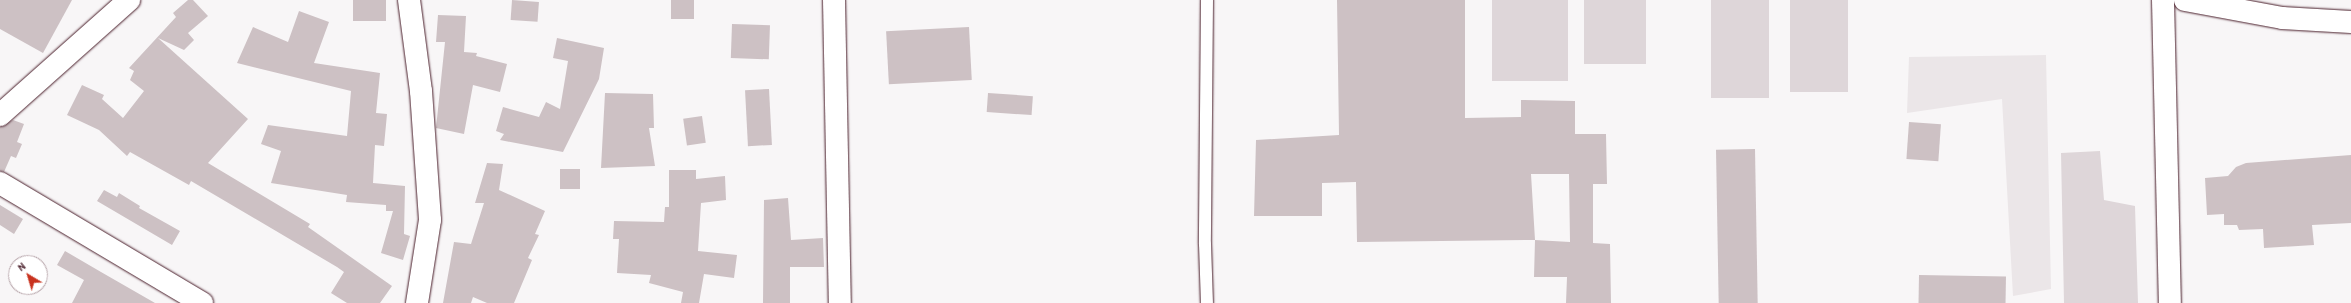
<!DOCTYPE html>
<style>
body{margin:0}
#map{position:relative;width:2351px;height:303px;overflow:hidden;background:#f8f6f7;font-family:"Patrick Hand",sans-serif}
div>[style]{position:absolute}
.built>*{inset:0;background:#ebe6e8}
.green>*{inset:0;background:#ded6d9;transform-origin:0 0}
.building>*{inset:0;background:#cdc1c4;transform-origin:0 0}
.roads{filter:drop-shadow(0 0 1px #4a1f2b) drop-shadow(0 0 1px #4a1f2b)}
.service>*{height:12px;margin:-6px;padding:0 6px;transform-origin:6px;border-radius:6px;background:#fff}
.minor>*{height:22px;margin:-11px;padding:0 11px;transform-origin:11px;border-radius:11px;background:#fff}
span{translate:-50% -50%;white-space:nowrap;text-align:center;line-height:1.15;-webkit-text-stroke:3px #fff;paint-order:stroke}
.north{position:absolute;left:8px;top:255px;width:40px;height:40px;box-sizing:border-box;background:#fff;border:1px solid #b7a5aa;border-radius:50%;rotate:322deg;font-size:11px;font-weight:700;line-height:16px;text-align:center;color:#4a1f2b}
.north::after{content:'';display:block;margin:auto;width:14px;height:18px;background:#c8321e;clip-path:polygon(50% 0,100% 100%,50% 72%,0 100%)}
</style>
<div id="map">
<div class="built">
<i style="clip-path:polygon(2046px 55px,2051px 289px,2013px 296px,2002px 99px,1907px 113px,1909px 57px)"></i>
</div>
<div class="green">
<i style="left:1492px;top:0;width:76px;height:81px"></i>
<i style="left:1584px;top:0;width:62px;height:64px"></i>
<i style="left:1711px;top:0;width:58px;height:98px"></i>
<i style="left:1790px;top:0;width:58px;height:92px"></i>
<i style="clip-path:polygon(2100px 151px,2104px 200px,2135px 206px,2138px 303px,2064px 303px,2061px 153px)"></i>
</div>
<div class="building">
<i style="clip-path:polygon(0 0,72px 0,43px 53px,0 29px)"></i>
<i style="clip-path:polygon(188px 0,193px 0,208px 16px,188px 33px,194px 40px,184px 50px,158px 38px,248px 119px,208px 163px,310px 224px,308px 227px,392px 286px,380px 303px,347px 303px,331px 293px,344px 272px,337px 267px,191px 181px,189px 185px,130px 152px,127px 156px,99px 130px,67px 115px,82px 85px,104px 95px,102px 99px,123px 118px,144px 91px,130px 80px,134px 71px,129px 68px,176px 17px,173px 13px)"></i>
<i style="left:353px;top:0;width:33px;height:21px"></i>
<i style="left:512px;top:0;width:27px;height:20px;rotate:4deg"></i>
<i style="left:671px;top:0;width:23px;height:19px"></i>
<i style="clip-path:polygon(evenodd,1337px 0,1465px 0,1465px 118px,1521px 117px,1521px 100px,1575px 101px,1575px 134px,1606px 134px,1607px 184px,1593px 184px,1593px 243px,1610px 244px,1611px 303px,1566px 303px,1567px 277px,1534px 277px,1535px 240px,1357px 242px,1356px 182px,1322px 183px,1322px 216px,1254px 216px,1256px 140px,1339px 135px,1337px 0,1531px 174px,1569px 174px,1570px 242px,1535px 240px,1531px 174px)"></i>
<i style="clip-path:polygon(299px 11px,329px 22px,314px 63px,380px 73px,376px 113px,387px 114px,384px 146px,375px 145px,373px 183px,405px 186px,404px 234px,410px 236px,403px 260px,381px 253px,393px 211px,386px 211px,386px 205px,346px 202px,347px 195px,271px 183px,281px 151px,261px 144px,268px 125px,347px 136px,351px 91px,237px 63px,253px 27px,288px 42px)"></i>
<i style="clip-path:polygon(438px 15px,466px 16px,464px 52px,477px 53px,476px 56px,507px 64px,500px 92px,473px 85px,464px 134px,436px 128px,445px 42px,436px 42px)"></i>
<i style="left:732px;top:24px;width:38px;height:34px;rotate:2deg"></i>
<i style="left:969px;top:27px;width:53px;height:83px;rotate:87deg"></i>
<i style="clip-path:polygon(557px 38px,604px 48px,599px 79px,563px 152px,500px 140px,504px 134px,496px 131px,503px 107px,539px 117px,546px 102px,560px 109px,568px 61px,553px 58px)"></i>
<i style="left:769px;top:89px;width:56px;height:24px;rotate:87deg"></i>
<i style="clip-path:polygon(605px 93px,653px 94px,654px 128px,649px 128px,655px 166px,601px 168px)"></i>
<i style="left:988px;top:93px;width:45px;height:19px;rotate:4deg"></i>
<i style="left:702px;top:116px;width:27px;height:19px;rotate:82deg"></i>
<i style="clip-path:polygon(13px 120px,24px 124px,17px 142px,22px 144px,16px 158px,11px 156px,4px 172px,0 171px,0 127px)"></i>
<i style="left:1909px;top:122px;width:32px;height:37px;rotate:4deg"></i>
<i style="left:1755px;top:149px;width:154px;height:39px;rotate:89deg"></i>
<i style="clip-path:polygon(2351px 155px,2351px 223px,2312px 225px,2314px 245px,2264px 248px,2263px 229px,2239px 230px,2237px 225px,2224px 225px,2224px 214px,2207px 215px,2205px 178px,2228px 176px,2236px 167px,2246px 163px)"></i>
<i style="clip-path:polygon(487px 163px,503px 164px,499px 190px,545px 211px,535px 234px,539px 235px,528px 258px,532px 260px,514px 303px,487px 303px,473px 297px,471px 303px,443px 303px,454px 242px,471px 244px,484px 203px,475px 203px)"></i>
<i style="left:560px;top:169px;width:20px;height:20px"></i>
<i style="clip-path:polygon(669px 170px,696px 170px,696px 179px,725px 176px,726px 200px,701px 203px,698px 251px,737px 255px,734px 278px,704px 274px,699px 303px,681px 303px,683px 292px,649px 283px,651px 275px,617px 273px,619px 239px,613px 239px,614px 221px,664px 222px,665px 207px,669px 207px)"></i>
<i style="clip-path:polygon(104px 190px,117px 197px,119px 193px,140px 206px,139px 208px,180px 231px,172px 245px,97px 201px)"></i>
<i style="clip-path:polygon(788px 198px,791px 240px,823px 238px,824px 267px,790px 267px,790px 303px,763px 303px,764px 200px)"></i>
<i style="clip-path:polygon(0 205px,23px 219px,14px 234px,0 225px)"></i>
<i style="clip-path:polygon(65px 251px,101px 272px,155px 303px,72px 303px,84px 280px,57px 265px)"></i>
<i style="left:1919px;top:275px;width:87px;height:28px;rotate:1deg"></i>
</div>
<div class="roads">
<div class="service">
<i style="left:1207px;top:0;width:244px;rotate:90.5deg"></i>
<i style="left:1205px;top:244px;width:59px;rotate:88.1deg"></i>
</div>
<div class="minor">
<i style="left:409px;top:0;width:92px;rotate:82.5deg"></i>
<i style="left:421px;top:91px;width:129px;rotate:86deg"></i>
<i style="left:430px;top:220px;width:84px;rotate:98.9deg"></i>
<i style="left:834px;top:0;width:303px;rotate:88.9deg"></i>
<i style="left:2163px;top:0;width:303px;rotate:88.7deg"></i>
<i style="left:2185px;top:0;width:99px;rotate:10.5deg"></i>
<i style="left:2282px;top:18px;width:69px;rotate:3.3deg"></i>
<i style="left:0;top:115px;width:173px;rotate:-41.7deg"></i>
<i style="left:0;top:183px;width:235px;rotate:30.7deg"></i>
</div>
</div>
<div class="north">N</div>
</div>
